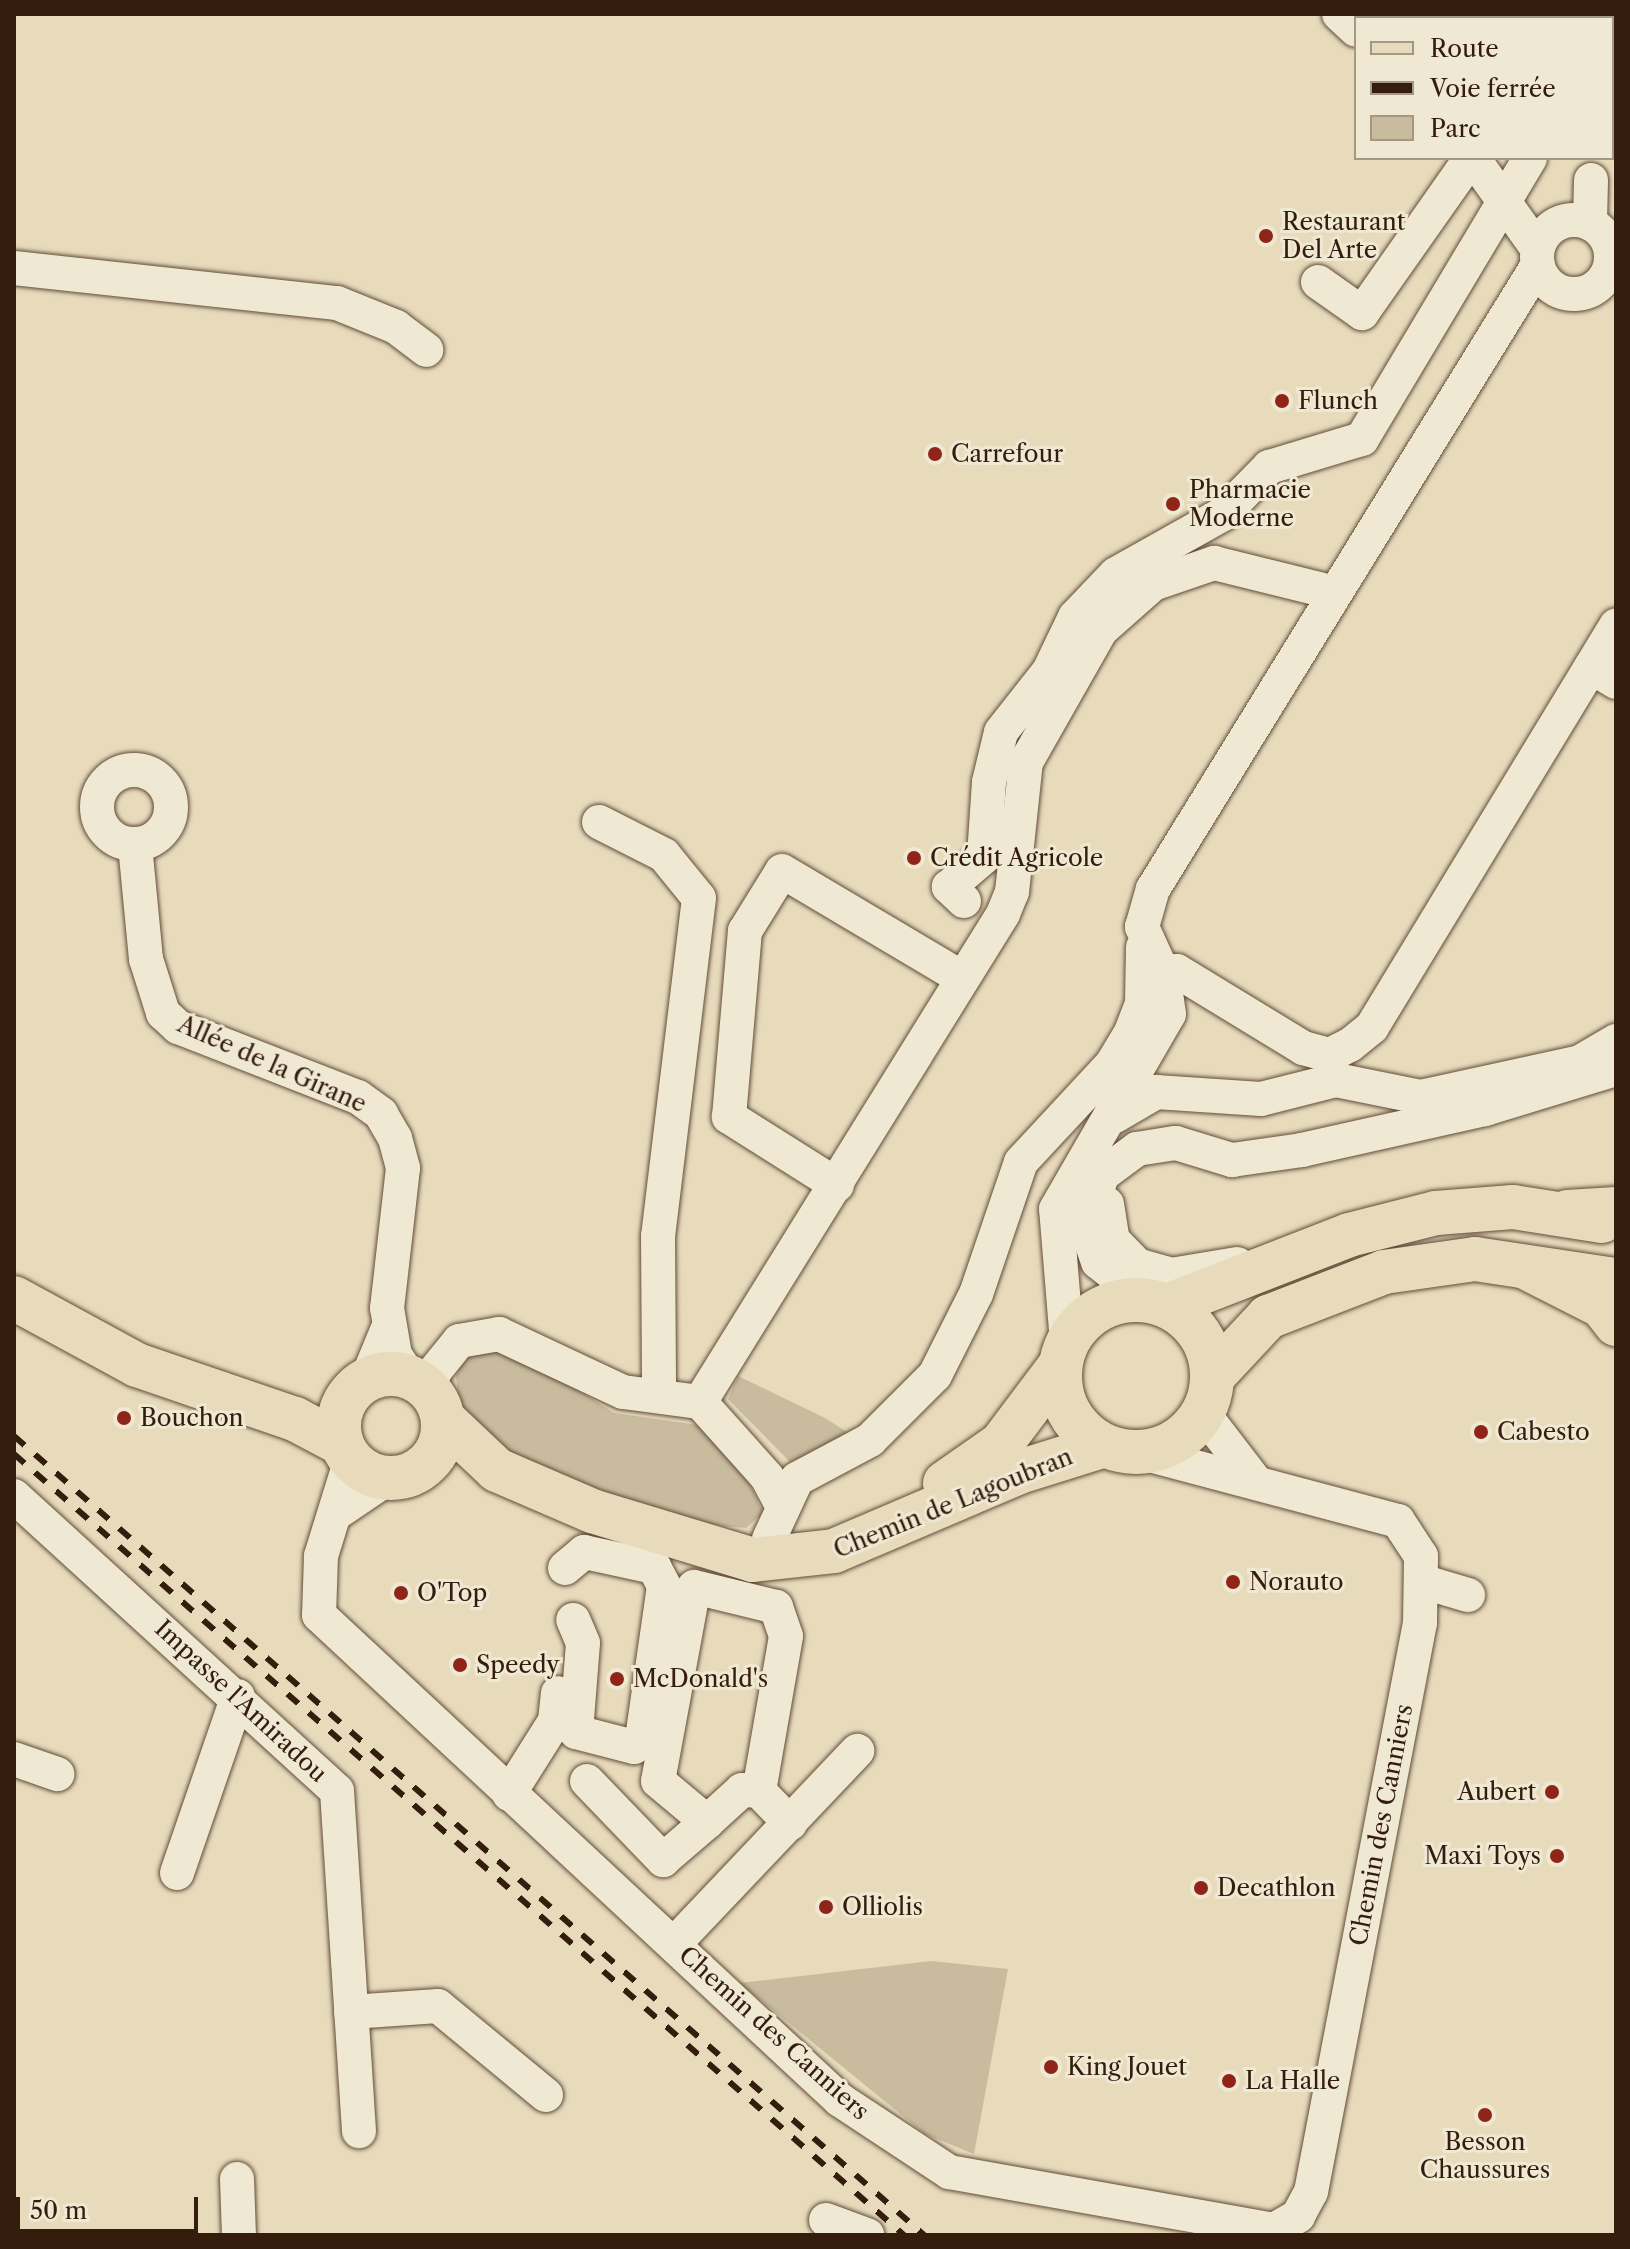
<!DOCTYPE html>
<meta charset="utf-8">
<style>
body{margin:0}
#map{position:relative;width:1630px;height:2249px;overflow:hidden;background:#e7dbbc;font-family:"Libre Caslon Text",serif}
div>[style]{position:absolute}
.green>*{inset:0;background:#c9bb9e}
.roads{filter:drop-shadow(0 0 2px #624c39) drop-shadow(0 0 2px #624c39)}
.minor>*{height:34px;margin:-17px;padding:0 17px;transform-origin:17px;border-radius:17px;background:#efe8d3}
.minor>.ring{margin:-17px;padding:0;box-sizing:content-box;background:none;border:34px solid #efe8d3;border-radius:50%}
.major>*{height:44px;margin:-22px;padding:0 22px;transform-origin:22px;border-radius:22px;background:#e7dbbc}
.major>.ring{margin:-22px;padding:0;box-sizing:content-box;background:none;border:44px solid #e7dbbc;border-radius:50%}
.highway>*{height:44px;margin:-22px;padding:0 22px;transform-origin:22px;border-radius:22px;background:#e7dbbc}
.rail>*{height:6px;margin-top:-3px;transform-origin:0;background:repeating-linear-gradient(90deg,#351d0d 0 14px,transparent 0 28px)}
.dots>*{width:22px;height:22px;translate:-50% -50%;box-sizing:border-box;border:4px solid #efe8d3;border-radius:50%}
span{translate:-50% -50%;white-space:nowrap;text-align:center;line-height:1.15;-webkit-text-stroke:6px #efe8d3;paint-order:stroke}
.poi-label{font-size:24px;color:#351d0d}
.left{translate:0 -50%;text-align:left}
.right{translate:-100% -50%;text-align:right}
.street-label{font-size:24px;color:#351d0d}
.frame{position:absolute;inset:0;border:16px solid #351d0d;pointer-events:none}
.legend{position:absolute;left:1354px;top:16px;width:260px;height:144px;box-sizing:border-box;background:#efe8d3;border:2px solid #a59784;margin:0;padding:10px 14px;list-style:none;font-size:24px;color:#351d0d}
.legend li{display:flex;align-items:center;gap:16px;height:40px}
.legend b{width:40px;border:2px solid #a59784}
.scale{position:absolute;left:16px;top:2197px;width:182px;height:36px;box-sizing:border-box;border:4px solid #351d0d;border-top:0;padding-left:10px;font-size:24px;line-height:28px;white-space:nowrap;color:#351d0d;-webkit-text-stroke:6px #efe8d3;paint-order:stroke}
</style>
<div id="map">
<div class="green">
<i style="clip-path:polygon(487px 1346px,522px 1354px,614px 1413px,705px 1426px,738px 1458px,763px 1513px,746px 1528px,675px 1522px,508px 1452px,459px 1404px,456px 1376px,464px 1356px)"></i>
<i style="clip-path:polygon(738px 1376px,825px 1418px,852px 1435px,790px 1462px,728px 1399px)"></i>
<i style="clip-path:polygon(931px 1961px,1008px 1969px,974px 2154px,925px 2134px,740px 1983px)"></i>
</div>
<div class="roads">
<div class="minor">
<i style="left:1339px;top:14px;width:23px;rotate:43deg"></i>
<i style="left:1473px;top:158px;width:110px;rotate:54.6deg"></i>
<i class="ring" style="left:1537px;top:220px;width:40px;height:40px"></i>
<i style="left:1590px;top:222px;width:42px;rotate:-88.6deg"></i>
<i style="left:14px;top:268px;width:325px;rotate:6.2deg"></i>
<i style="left:337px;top:303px;width:64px;rotate:22.1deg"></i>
<i style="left:396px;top:327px;width:38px;rotate:37deg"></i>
<i style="left:1318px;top:282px;width:54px;rotate:35.2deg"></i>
<i style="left:1362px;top:313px;width:189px;rotate:-54.9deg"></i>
<i style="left:1591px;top:667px;width:29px;rotate:31deg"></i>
<i class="ring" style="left:97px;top:770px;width:40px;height:40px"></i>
<i style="left:599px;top:822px;width:73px;rotate:26.9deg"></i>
<i style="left:664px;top:855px;width:55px;rotate:50.9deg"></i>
<i style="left:699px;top:898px;width:340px;rotate:96.9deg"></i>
<i style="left:658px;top:1236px;width:157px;rotate:89.6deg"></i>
<i style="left:135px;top:845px;width:115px;rotate:84.5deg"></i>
<i style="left:146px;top:959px;width:57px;rotate:72.5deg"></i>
<i style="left:163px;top:1013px;width:21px;rotate:43deg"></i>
<i style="left:178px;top:1027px;width:193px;rotate:21.3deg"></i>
<i style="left:358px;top:1097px;width:29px;rotate:36deg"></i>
<i style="left:381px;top:1114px;width:28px;rotate:60deg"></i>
<i style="left:395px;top:1138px;width:31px;rotate:75deg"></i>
<i style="left:403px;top:1168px;width:141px;rotate:96.5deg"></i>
<i style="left:387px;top:1308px;width:48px;rotate:80.3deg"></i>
<i style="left:395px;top:1355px;width:27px;rotate:56deg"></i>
<i style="left:964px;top:901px;width:21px;rotate:-137deg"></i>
<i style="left:949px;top:887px;width:46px;rotate:-40.6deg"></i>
<i style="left:984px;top:857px;width:75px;rotate:-86.2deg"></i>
<i style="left:989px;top:782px;width:51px;rotate:-76.5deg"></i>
<i style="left:1001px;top:732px;width:78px;rotate:-51.8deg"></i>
<i style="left:1049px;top:671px;width:60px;rotate:-64.3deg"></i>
<i style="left:1075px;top:617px;width:59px;rotate:-46.4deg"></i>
<i style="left:1116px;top:574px;width:123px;rotate:-29.3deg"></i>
<i style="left:1223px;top:514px;width:66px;rotate:-45.6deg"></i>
<i style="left:1269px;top:467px;width:97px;rotate:-16.8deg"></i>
<i style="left:1362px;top:439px;width:327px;rotate:-59.1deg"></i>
<i style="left:1163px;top:973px;width:14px;rotate:-8deg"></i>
<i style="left:1177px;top:971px;width:148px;rotate:31.4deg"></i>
<i style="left:1303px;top:1048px;width:28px;rotate:15deg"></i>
<i style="left:1330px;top:1055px;width:22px;rotate:-27deg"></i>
<i style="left:1350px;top:1045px;width:28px;rotate:-39deg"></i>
<i style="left:1372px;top:1027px;width:470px;rotate:-58.7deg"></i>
<i style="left:1115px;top:1116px;width:48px;rotate:-30.3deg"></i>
<i style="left:1156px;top:1092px;width:105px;rotate:3.8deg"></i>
<i style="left:1261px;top:1099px;width:77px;rotate:-14.2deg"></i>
<i style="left:1336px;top:1080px;width:86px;rotate:11.4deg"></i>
<i style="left:1420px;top:1097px;width:164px;rotate:-12.3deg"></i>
<i style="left:1580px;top:1062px;width:42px;rotate:-30.3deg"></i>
<i style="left:837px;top:1185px;width:128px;rotate:-147.8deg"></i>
<i style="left:729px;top:1117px;width:187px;rotate:-85.1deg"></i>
<i style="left:745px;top:931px;width:70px;rotate:-58.3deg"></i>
<i style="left:782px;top:871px;width:209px;rotate:30.7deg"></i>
<i style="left:1107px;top:1204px;width:36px;rotate:81deg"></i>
<i style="left:1113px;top:1240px;width:35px;rotate:46deg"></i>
<i style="left:1137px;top:1265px;width:35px;rotate:16deg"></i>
<i style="left:1171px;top:1275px;width:67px;rotate:-9.5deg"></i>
<i style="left:1146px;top:1300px;width:61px;rotate:-141.6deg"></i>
<i style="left:1098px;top:1262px;width:37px;rotate:-109deg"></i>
<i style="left:1086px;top:1227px;width:54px;rotate:-72.9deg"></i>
<i style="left:1102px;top:1175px;width:44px;rotate:-36.6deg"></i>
<i style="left:1137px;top:1149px;width:39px;rotate:-9deg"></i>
<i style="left:1176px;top:1143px;width:59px;rotate:16.9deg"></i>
<i style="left:1232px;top:1160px;width:71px;rotate:-8.1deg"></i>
<i style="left:1302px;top:1150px;width:188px;rotate:-12.6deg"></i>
<i style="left:1485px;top:1109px;width:137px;rotate:-17deg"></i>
<i style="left:1067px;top:1342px;width:133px;rotate:-94.7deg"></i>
<i style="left:1056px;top:1209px;width:225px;rotate:-59.9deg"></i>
<i style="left:1169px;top:1014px;width:41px;rotate:-98.3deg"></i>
<i style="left:1163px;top:973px;width:51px;rotate:-114.5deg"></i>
<i style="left:1142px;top:927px;width:40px;rotate:-74deg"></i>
<i style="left:1153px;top:889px;width:733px;rotate:-58.33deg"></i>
<i style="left:367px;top:1379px;width:55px;rotate:-67.6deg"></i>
<i style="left:430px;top:1391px;width:19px;rotate:-78deg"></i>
<i style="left:434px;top:1372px;width:40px;rotate:-51deg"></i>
<i style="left:459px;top:1341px;width:41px;rotate:-9.9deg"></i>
<i style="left:499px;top:1334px;width:137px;rotate:25.1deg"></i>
<i style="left:623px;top:1392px;width:78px;rotate:7.4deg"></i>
<i style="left:700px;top:1402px;width:101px;rotate:48.2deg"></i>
<i style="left:767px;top:1477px;width:34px;rotate:62deg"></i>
<i style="left:700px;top:1402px;width:574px;rotate:-58.16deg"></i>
<i style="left:1003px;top:914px;width:24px;rotate:-68deg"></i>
<i style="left:1012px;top:892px;width:131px;rotate:-83.9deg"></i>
<i style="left:1026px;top:762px;width:152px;rotate:-60.4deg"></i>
<i style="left:1101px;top:630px;width:69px;rotate:-41.5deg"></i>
<i style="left:1153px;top:584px;width:65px;rotate:-19deg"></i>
<i style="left:1214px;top:563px;width:125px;rotate:13.9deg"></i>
<i style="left:1203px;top:1413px;width:87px;rotate:52.5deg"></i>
<i style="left:351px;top:1459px;width:102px;rotate:107.2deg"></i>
<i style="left:321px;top:1556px;width:59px;rotate:91.9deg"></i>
<i style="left:319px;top:1615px;width:712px;rotate:42.95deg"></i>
<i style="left:840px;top:2100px;width:131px;rotate:33.4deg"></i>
<i style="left:949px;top:2172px;width:330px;rotate:10.1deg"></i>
<i style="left:1274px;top:2230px;width:28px;rotate:-30deg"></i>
<i style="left:1298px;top:2216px;width:27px;rotate:-62deg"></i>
<i style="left:1311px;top:2192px;width:579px;rotate:-79.16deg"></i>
<i style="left:1420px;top:1623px;width:67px;rotate:-89.1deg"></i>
<i style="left:1421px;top:1556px;width:42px;rotate:-123.3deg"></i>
<i style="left:1398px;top:1521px;width:265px;rotate:-165.1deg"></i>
<i style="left:14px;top:1496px;width:437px;rotate:42.4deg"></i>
<i style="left:337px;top:1791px;width:341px;rotate:86.3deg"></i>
<i style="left:341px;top:1510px;width:57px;rotate:-34.2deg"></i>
<i style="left:769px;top:1539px;width:66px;rotate:-65deg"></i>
<i style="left:797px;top:1479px;width:83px;rotate:-28.1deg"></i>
<i style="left:870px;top:1440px;width:92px;rotate:-45deg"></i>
<i style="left:935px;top:1375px;width:91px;rotate:-63.2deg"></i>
<i style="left:976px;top:1294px;width:139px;rotate:-71.2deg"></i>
<i style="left:1021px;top:1162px;width:134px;rotate:-47.1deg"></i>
<i style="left:1112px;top:1064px;width:37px;rotate:-59deg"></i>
<i style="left:1131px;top:1032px;width:30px;rotate:-69deg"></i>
<i style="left:1142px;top:1004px;width:57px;rotate:-89deg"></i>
<i style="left:565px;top:1568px;width:25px;rotate:-40deg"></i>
<i style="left:584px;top:1552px;width:72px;rotate:12.1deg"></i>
<i style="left:654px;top:1567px;width:21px;rotate:62deg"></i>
<i style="left:664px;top:1586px;width:155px;rotate:98.2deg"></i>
<i style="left:642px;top:1739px;width:11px;rotate:135deg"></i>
<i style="left:634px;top:1747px;width:60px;rotate:-165.5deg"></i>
<i style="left:576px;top:1732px;width:89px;rotate:-85.5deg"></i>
<i style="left:583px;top:1643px;width:25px;rotate:-113deg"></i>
<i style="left:1424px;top:1582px;width:46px;rotate:16.5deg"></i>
<i style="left:14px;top:1759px;width:46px;rotate:19.2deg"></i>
<i style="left:587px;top:1781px;width:110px;rotate:46.1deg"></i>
<i style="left:663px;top:1860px;width:58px;rotate:-40.8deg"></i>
<i style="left:759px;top:1791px;width:157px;rotate:-80.1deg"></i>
<i style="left:786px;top:1636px;width:31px;rotate:-109deg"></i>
<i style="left:776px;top:1607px;width:84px;rotate:-166.3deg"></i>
<i style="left:694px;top:1587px;width:197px;rotate:100.5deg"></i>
<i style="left:658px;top:1781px;width:64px;rotate:39.9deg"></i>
<i style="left:707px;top:1822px;width:47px;rotate:-42.4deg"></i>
<i style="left:742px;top:1790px;width:17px;rotate:3deg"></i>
<i style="left:759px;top:1791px;width:45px;rotate:45.9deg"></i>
<i style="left:509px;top:1794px;width:86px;rotate:-57.8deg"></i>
<i style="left:555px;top:1721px;width:28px;rotate:-84deg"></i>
<i style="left:177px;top:1873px;width:187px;rotate:-71deg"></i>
<i style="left:675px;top:1943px;width:265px;rotate:-46.5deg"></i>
<i style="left:351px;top:2012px;width:87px;rotate:-3.9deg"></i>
<i style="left:438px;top:2006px;width:140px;rotate:39.5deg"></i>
<i style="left:237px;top:2179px;width:56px;rotate:88deg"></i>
<i style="left:826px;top:2220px;width:44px;rotate:20.1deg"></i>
</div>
<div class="major">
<i style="left:14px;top:1298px;width:140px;rotate:28.6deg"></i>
<i style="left:137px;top:1365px;width:167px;rotate:18.9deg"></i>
<i style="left:295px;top:1419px;width:53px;rotate:28deg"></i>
<i class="ring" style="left:1060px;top:1300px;width:108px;height:108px"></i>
<i style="left:1167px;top:1306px;width:195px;rotate:-21.3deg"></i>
<i style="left:1349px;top:1235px;width:90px;rotate:-14.2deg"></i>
<i style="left:1436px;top:1213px;width:77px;rotate:-4.5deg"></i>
<i style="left:1513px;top:1207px;width:90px;rotate:8.9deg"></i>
<i class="ring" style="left:339px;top:1374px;width:60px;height:60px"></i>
<i style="left:1213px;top:1376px;width:81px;rotate:-47deg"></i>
<i style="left:1268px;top:1317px;width:124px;rotate:-21.2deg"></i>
<i style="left:1384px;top:1272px;width:92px;rotate:-8.1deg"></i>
<i style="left:1475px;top:1259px;width:143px;rotate:8.5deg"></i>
<i style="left:443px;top:1419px;width:74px;rotate:43.4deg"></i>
<i style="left:497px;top:1470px;width:103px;rotate:23.3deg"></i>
<i style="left:592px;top:1511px;width:168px;rotate:16.9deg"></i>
<i style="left:753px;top:1560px;width:81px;rotate:-6.3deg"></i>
<i style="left:834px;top:1551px;width:201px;rotate:-23.1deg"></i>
<i style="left:1019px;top:1472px;width:87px;rotate:-17.4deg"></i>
<i style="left:945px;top:1483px;width:68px;rotate:-34.9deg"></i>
<i style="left:1001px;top:1444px;width:96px;rotate:-53deg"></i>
</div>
<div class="highway">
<i style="left:1567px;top:1212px;width:49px;rotate:-3.5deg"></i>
<i style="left:1525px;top:1267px;width:86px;rotate:26.9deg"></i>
<i style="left:1602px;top:1306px;width:23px;rotate:52deg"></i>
</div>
</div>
<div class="rail">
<i style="left:14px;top:1436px;width:1211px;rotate:41.28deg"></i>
<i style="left:14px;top:1454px;width:1184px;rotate:41.27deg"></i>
</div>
<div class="dots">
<i style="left:1266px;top:236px;background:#8f2418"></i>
<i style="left:1282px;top:401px;background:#8f2418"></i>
<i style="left:935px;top:454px;background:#8f2418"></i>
<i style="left:1173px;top:504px;background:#8f2418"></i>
<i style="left:914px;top:858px;background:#8f2418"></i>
<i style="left:124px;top:1418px;background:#8f2418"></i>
<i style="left:1481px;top:1432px;background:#8f2418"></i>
<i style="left:1233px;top:1582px;background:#8f2418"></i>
<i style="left:401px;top:1593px;background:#8f2418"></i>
<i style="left:460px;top:1665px;background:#8f2418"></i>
<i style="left:617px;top:1679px;background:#8f2418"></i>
<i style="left:1552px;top:1792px;background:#8f2418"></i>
<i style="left:1557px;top:1856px;background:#8f2418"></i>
<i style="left:1201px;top:1888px;background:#8f2418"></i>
<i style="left:826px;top:1907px;background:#8f2418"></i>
<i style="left:1051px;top:2067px;background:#8f2418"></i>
<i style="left:1229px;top:2081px;background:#8f2418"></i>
<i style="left:1485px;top:2115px;background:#8f2418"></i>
</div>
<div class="poi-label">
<span class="left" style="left:1282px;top:236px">Restaurant<br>Del Arte</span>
<span class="left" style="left:1298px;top:401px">Flunch</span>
<span class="left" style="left:951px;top:454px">Carrefour</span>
<span class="left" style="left:1189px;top:504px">Pharmacie<br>Moderne</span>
<span class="left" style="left:930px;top:858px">Crédit Agricole</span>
<span class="left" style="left:140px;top:1418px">Bouchon</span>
<span class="left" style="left:1497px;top:1432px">Cabesto</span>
<span class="left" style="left:1249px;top:1582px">Norauto</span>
<span class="left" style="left:417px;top:1593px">O'Top</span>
<span class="left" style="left:476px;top:1665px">Speedy</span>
<span class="left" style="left:633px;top:1679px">McDonald's</span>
<span class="right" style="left:1536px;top:1792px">Aubert</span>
<span class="right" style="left:1541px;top:1856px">Maxi Toys</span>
<span class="left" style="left:1217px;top:1888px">Decathlon</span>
<span class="left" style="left:842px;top:1907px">Olliolis</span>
<span class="left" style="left:1067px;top:2067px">King Jouet</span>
<span class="left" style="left:1245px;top:2081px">La Halle</span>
<span style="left:1485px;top:2156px">Besson<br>Chaussures</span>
</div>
<div class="street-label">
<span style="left:272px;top:1064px;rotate:24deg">Allée de la Girane</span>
<span style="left:953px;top:1503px;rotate:-22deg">Chemin de Lagoubran</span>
<span style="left:241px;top:1701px;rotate:43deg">Impasse l'Amiradou</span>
<span style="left:1381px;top:1825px;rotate:-79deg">Chemin des Canniers</span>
<span style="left:774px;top:2033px;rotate:42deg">Chemin des Canniers</span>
</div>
<div class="frame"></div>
<ul class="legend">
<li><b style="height:10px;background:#e7dbbc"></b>Route</li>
<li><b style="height:10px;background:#351d0d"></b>Voie ferrée</li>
<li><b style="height:22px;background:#c9bb9e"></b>Parc</li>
</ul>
<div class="scale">50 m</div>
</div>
